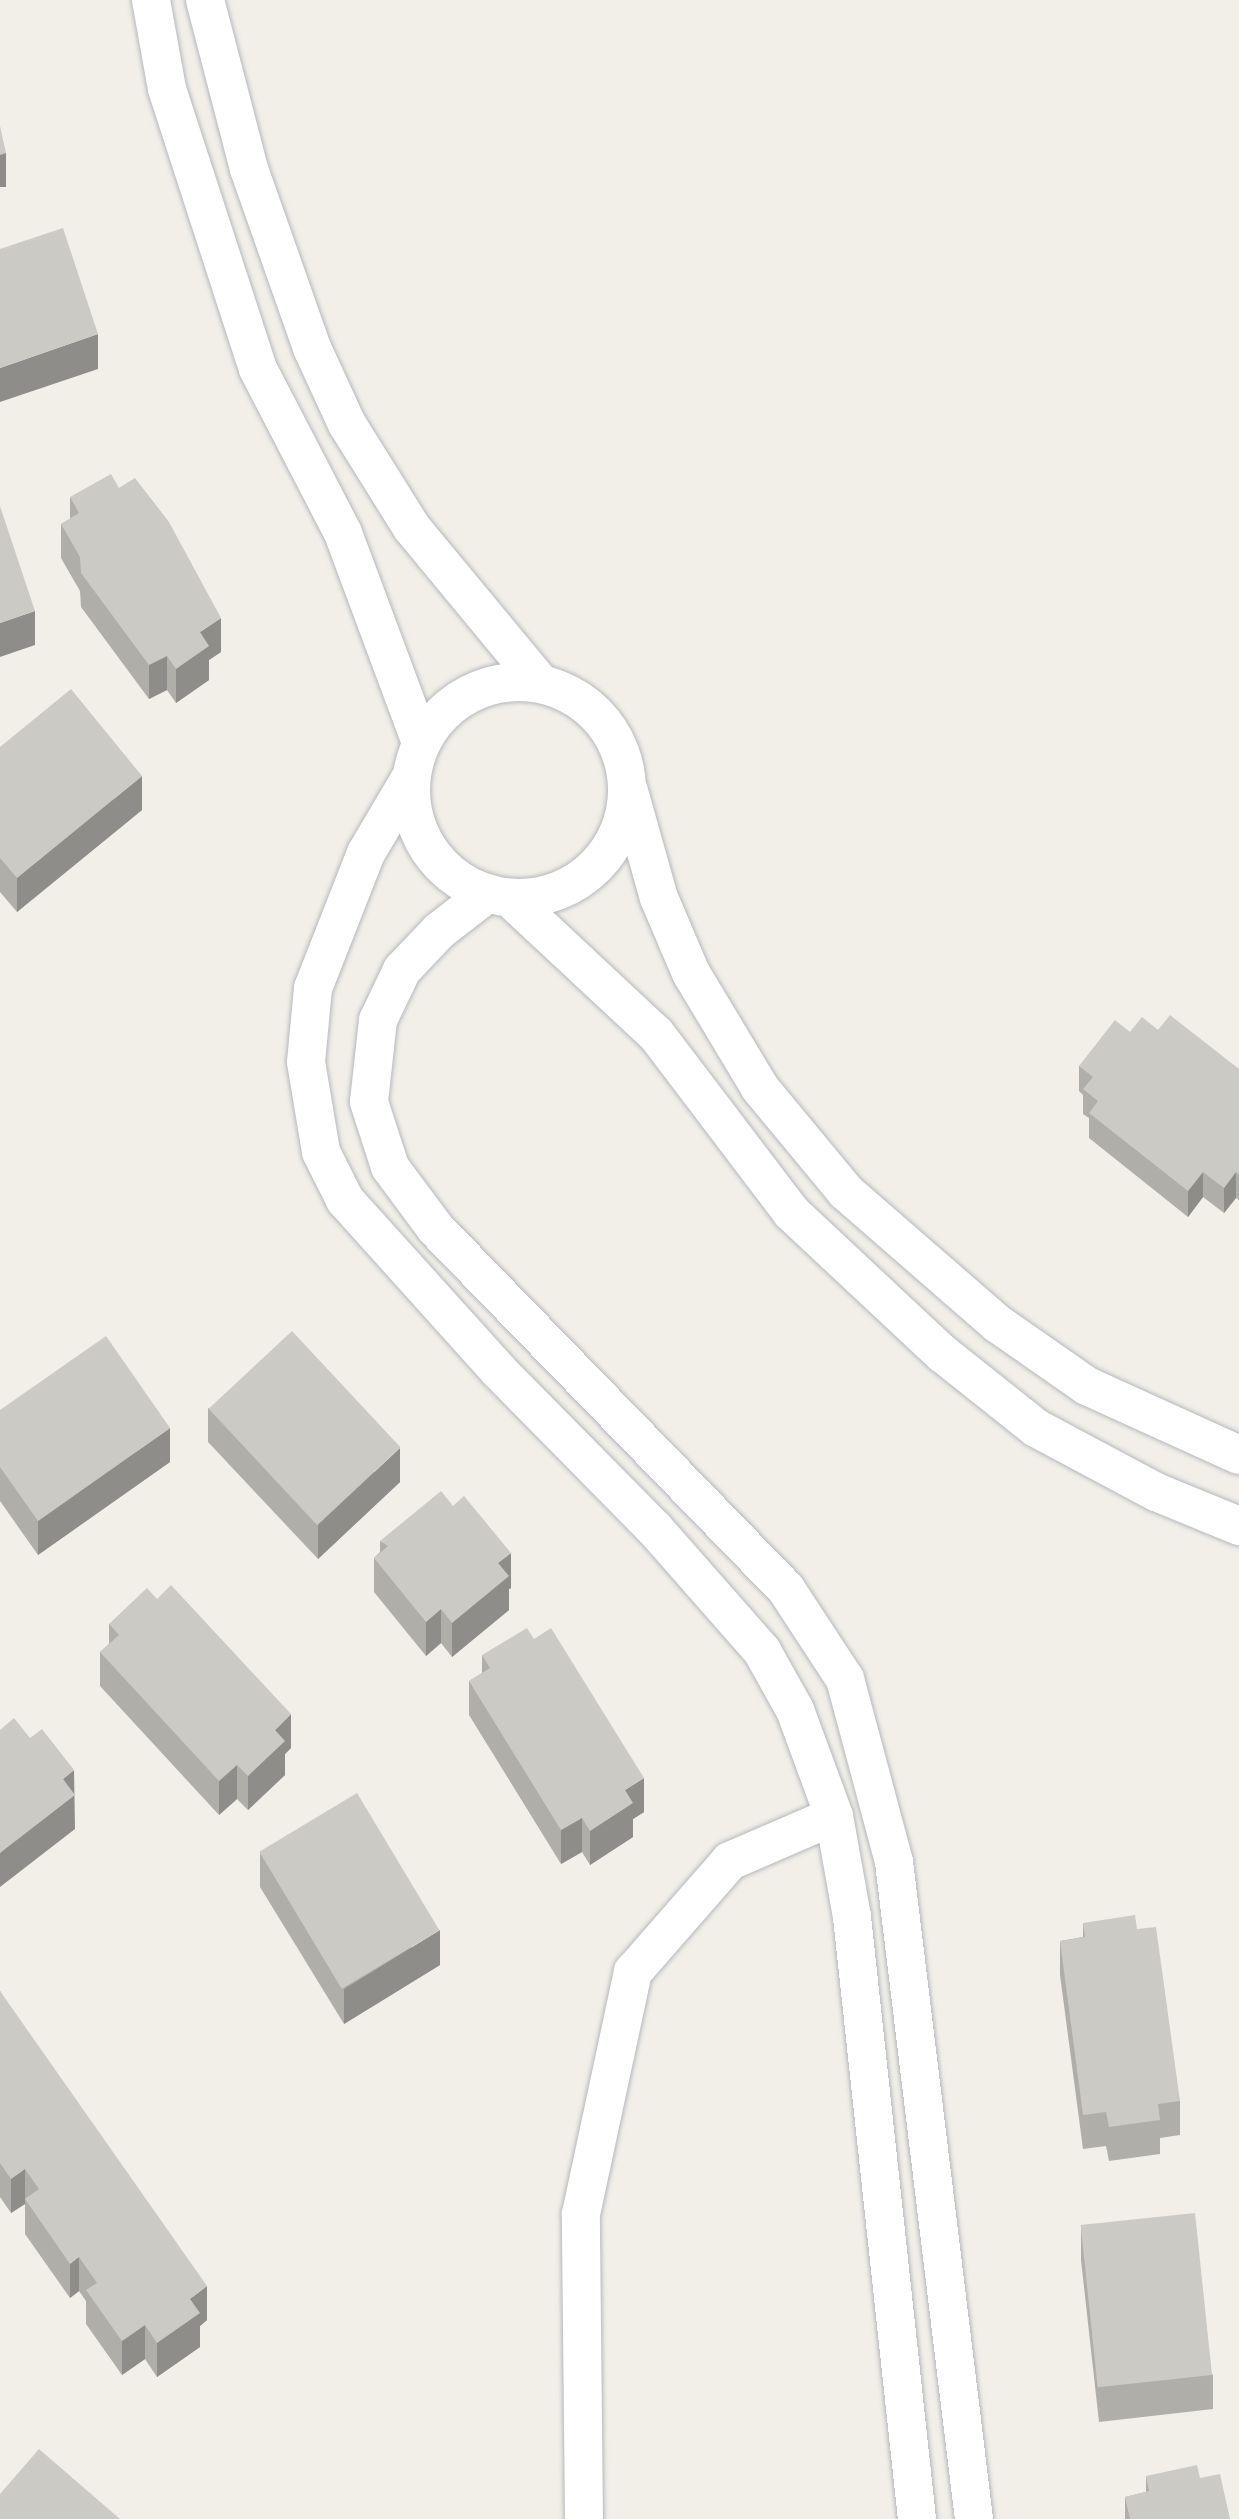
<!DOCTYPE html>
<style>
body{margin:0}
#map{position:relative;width:1239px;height:2519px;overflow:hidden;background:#f1efe8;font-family:"Noto Sans",sans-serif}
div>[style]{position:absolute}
.roads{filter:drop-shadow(0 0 2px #b5b8bc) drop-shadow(0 0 2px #b5b8bc)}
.minor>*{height:38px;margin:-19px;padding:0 19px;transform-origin:19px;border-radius:19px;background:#fff}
.tertiary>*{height:38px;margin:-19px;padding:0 19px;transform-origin:19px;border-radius:19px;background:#fff}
.tertiary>.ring{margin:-19px;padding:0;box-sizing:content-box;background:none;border:38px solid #fff;border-radius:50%}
.wall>*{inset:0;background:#afaea9}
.shaded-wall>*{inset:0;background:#8f8d8a;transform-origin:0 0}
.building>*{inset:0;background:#cccac5;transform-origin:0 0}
span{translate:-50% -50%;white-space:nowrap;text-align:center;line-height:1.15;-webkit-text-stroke:5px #fff;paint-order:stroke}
</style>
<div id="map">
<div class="roads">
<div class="minor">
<i style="left:584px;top:2519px;width:305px;rotate:-90.6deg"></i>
<i style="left:581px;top:2214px;width:248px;rotate:-77.9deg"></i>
<i style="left:633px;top:1972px;width:147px;rotate:-48.9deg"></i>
<i style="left:730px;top:1861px;width:113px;rotate:-23.4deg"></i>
</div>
<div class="tertiary">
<i style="left:151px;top:0;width:90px;rotate:79.8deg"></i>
<i style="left:167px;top:89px;width:294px;rotate:72deg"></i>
<i style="left:258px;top:369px;width:185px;rotate:62.6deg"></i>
<i style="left:343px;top:533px;width:224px;rotate:69.6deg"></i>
<i style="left:205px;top:0;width:175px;rotate:75.4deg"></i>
<i style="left:249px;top:169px;width:190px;rotate:70.6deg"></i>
<i style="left:312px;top:348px;width:84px;rotate:65.3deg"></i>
<i style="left:347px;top:424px;width:123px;rotate:58deg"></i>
<i style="left:412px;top:528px;width:201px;rotate:50.4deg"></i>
<i class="ring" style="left:411px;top:682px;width:178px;height:178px"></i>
<i style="left:411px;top:777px;width:88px;rotate:120.6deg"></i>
<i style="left:366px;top:853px;width:145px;rotate:111.4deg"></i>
<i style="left:313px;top:988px;width:74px;rotate:95.4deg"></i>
<i style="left:306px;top:1062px;width:91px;rotate:80.5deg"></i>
<i style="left:321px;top:1152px;width:54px;rotate:63.4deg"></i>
<i style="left:345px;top:1200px;width:229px;rotate:48deg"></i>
<i style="left:498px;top:1370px;width:222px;rotate:45.4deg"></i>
<i style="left:654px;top:1528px;width:164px;rotate:48.7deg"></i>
<i style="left:762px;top:1651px;width:68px;rotate:60.8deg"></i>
<i style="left:795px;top:1710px;width:113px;rotate:69.8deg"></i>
<i style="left:834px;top:1816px;width:103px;rotate:79.9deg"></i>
<i style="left:852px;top:1917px;width:605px;rotate:83.84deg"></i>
<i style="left:628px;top:788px;width:114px;rotate:74.3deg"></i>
<i style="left:659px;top:898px;width:82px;rotate:66.9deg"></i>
<i style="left:691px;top:973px;width:134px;rotate:59deg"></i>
<i style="left:760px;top:1088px;width:135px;rotate:50.4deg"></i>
<i style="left:846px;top:1192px;width:201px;rotate:41deg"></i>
<i style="left:998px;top:1324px;width:108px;rotate:34.9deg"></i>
<i style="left:1087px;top:1386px;width:167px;rotate:24.4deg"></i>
<i style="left:488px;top:893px;width:62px;rotate:142.2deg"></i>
<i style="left:439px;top:931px;width:54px;rotate:133.5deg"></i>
<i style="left:402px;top:970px;width:55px;rotate:115.6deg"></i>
<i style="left:378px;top:1020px;width:82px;rotate:96.3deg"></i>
<i style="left:369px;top:1102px;width:68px;rotate:72.1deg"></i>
<i style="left:390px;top:1167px;width:77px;rotate:53.4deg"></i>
<i style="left:436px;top:1229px;width:502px;rotate:45.81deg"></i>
<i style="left:786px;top:1589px;width:108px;rotate:56.8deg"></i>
<i style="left:845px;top:1679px;width:189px;rotate:75deg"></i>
<i style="left:894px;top:1862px;width:662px;rotate:83.06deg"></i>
<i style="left:511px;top:899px;width:198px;rotate:43deg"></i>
<i style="left:656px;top:1034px;width:223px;rotate:52.8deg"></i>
<i style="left:791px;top:1212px;width:208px;rotate:43.1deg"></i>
<i style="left:943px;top:1354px;width:119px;rotate:38.5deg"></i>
<i style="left:1036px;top:1428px;width:136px;rotate:28.1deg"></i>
<i style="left:1156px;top:1492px;width:90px;rotate:22.3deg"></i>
</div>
</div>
<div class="wall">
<i style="clip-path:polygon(70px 497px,221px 652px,209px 660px,209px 680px,176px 703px,167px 690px,149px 699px,81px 607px,80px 591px,61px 558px,61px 524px,70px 519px)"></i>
<i style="clip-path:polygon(0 747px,142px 810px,17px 912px,0 892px)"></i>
<i style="clip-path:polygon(1158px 1030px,1239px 1069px,1239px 1200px,1236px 1198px,1224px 1213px,1203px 1197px,1188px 1217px,1089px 1138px,1089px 1118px,1083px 1114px,1083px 1095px,1079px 1091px,1079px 1066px,1130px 1032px)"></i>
<i style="clip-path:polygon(208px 1408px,400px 1482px,318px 1559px,208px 1442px)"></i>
<i style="clip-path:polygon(0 1410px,170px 1462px,38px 1555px,0 1501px)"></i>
<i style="clip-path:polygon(380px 1541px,511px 1588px,509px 1589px,509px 1610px,452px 1657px,441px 1643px,426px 1656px,374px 1592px,374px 1558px,380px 1552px)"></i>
<i style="clip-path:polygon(157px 1599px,291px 1748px,285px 1754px,285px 1775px,248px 1810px,237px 1799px,219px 1815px,100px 1686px,100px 1652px,109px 1644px,109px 1624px)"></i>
<i style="clip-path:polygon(482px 1655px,644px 1812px,633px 1819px,633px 1837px,590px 1865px,582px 1852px,561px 1864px,469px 1715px,469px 1681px,482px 1673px)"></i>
<i style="clip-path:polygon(260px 1853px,440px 1965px,344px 2024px,260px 1887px)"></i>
<i style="clip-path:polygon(1083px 1923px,1137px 1929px,1180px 2101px,1180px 2135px,1160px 2138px,1160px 2154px,1109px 2161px,1106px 2146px,1083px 2149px,1060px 1975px,1060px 1941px,1083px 1937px)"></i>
<i style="clip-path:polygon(0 1991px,207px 2320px,200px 2326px,200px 2347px,157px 2377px,145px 2359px,122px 2375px,86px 2324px,86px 2301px,79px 2291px,70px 2298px,25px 2234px,25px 2204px,11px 2213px,0 2197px)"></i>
<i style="clip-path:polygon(1081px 2226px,1213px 2375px,1213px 2409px,1099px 2422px,1081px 2260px)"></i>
<i style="clip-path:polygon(1146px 2476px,1200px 2478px,1230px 2519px,1125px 2519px,1125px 2497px,1146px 2492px)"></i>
</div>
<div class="shaded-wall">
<i style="left:6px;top:153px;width:34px;height:6px;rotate:90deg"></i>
<i style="clip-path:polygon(98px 334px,98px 369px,0 402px,0 368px)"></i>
<i style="clip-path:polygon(35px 611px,35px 645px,0 657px,0 623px)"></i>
<i style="clip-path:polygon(221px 618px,221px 652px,209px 660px,209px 680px,176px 703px,176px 669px,200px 632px)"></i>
<i style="clip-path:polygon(167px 656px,167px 690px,149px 699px,149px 665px)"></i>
<i style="clip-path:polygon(142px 776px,142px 810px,17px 912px,17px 878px)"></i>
<i style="clip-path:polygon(1203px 1172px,1203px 1197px,1188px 1217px,1188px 1191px)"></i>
<i style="clip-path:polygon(1236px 1172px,1236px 1198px,1224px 1213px,1224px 1188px)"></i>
<i style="clip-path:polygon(170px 1428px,170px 1462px,38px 1555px,38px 1521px)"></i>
<i style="clip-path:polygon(400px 1448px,400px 1482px,318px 1559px,318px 1525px)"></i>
<i style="clip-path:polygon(511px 1553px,511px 1588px,509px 1589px,509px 1610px,452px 1657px,452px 1623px,498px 1563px)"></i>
<i style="clip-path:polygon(441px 1609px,441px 1643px,426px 1656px,426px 1622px)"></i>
<i style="clip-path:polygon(291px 1714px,291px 1748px,285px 1754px,285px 1775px,248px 1810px,248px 1776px,275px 1730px)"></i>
<i style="clip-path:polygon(237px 1765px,237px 1799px,219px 1815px,219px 1781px)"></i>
<i style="clip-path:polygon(74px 1770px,75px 1829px,0 1887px,0 1853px,63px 1779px)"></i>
<i style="clip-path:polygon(644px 1778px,644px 1812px,633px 1819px,633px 1837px,590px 1865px,590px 1831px,625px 1790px)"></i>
<i style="clip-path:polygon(582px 1818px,582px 1852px,561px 1864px,561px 1830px)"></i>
<i style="clip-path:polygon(440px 1930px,440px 1965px,344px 2024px,344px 1989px)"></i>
<i style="clip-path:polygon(25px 2169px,25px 2204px,11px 2213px,11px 2179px)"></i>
<i style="clip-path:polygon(79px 2257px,79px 2291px,70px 2298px,70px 2264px)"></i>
<i style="clip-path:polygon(207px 2286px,207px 2320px,200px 2326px,200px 2347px,157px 2377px,157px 2343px,190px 2299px)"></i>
<i style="clip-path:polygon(145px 2325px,145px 2359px,122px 2375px,122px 2341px)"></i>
</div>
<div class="building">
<i style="clip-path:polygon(0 126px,6px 153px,0 155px)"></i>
<i style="clip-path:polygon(63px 228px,98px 334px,0 368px,0 249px)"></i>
<i style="clip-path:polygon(111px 474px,119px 488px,135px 478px,169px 522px,221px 618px,200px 632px,209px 646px,176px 669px,167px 656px,149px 665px,81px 573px,80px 557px,61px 524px,79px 513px,70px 497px)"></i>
<i style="clip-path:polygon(0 506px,35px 611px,0 623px)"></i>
<i style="clip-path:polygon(71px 689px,142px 776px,17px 878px,0 858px,0 747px)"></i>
<i style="clip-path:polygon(1170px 1015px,1239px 1069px,1239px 1175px,1236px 1172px,1224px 1188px,1203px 1172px,1188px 1191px,1089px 1113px,1098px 1101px,1083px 1089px,1093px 1077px,1079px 1066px,1115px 1020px,1130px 1032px,1142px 1017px,1158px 1030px)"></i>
<i style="left:292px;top:1331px;width:159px;height:114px;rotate:47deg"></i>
<i style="clip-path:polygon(106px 1336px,170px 1428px,38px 1521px,0 1467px,0 1410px)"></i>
<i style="clip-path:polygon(441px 1491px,453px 1506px,464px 1496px,511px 1553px,498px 1563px,509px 1576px,452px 1623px,441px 1609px,426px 1622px,374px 1558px,388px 1546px,380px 1541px)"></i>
<i style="clip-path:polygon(171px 1585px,291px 1714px,275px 1730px,285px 1741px,248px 1776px,237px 1765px,219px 1781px,100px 1652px,119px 1635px,109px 1624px,147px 1588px,157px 1599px)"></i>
<i style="clip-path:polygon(527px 1628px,534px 1639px,551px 1628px,644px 1778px,625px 1790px,633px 1803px,590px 1831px,582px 1818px,561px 1830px,469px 1681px,490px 1668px,482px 1655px)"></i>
<i style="clip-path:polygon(14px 1718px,30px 1738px,42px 1729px,74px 1770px,63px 1779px,75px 1795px,0 1853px,0 1730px)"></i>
<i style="left:357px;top:1793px;width:160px;height:114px;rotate:59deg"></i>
<i style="clip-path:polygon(1135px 1915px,1137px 1929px,1156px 1927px,1180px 2101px,1158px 2104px,1160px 2120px,1109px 2127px,1106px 2112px,1083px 2115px,1060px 1941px,1085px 1937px,1083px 1923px)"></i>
<i style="clip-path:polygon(0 1991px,207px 2286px,190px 2299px,200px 2313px,157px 2343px,145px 2325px,122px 2341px,86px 2290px,97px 2283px,79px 2257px,70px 2264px,25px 2199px,39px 2189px,25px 2169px,11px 2179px,0 2163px)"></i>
<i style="left:1195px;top:2213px;width:163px;height:115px;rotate:84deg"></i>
<i style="clip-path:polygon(39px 2449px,120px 2519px,0 2519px,0 2494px)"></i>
<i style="clip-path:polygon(1197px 2465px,1200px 2478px,1220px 2474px,1230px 2519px,1130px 2519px,1125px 2497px,1149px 2491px,1146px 2476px)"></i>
</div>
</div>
